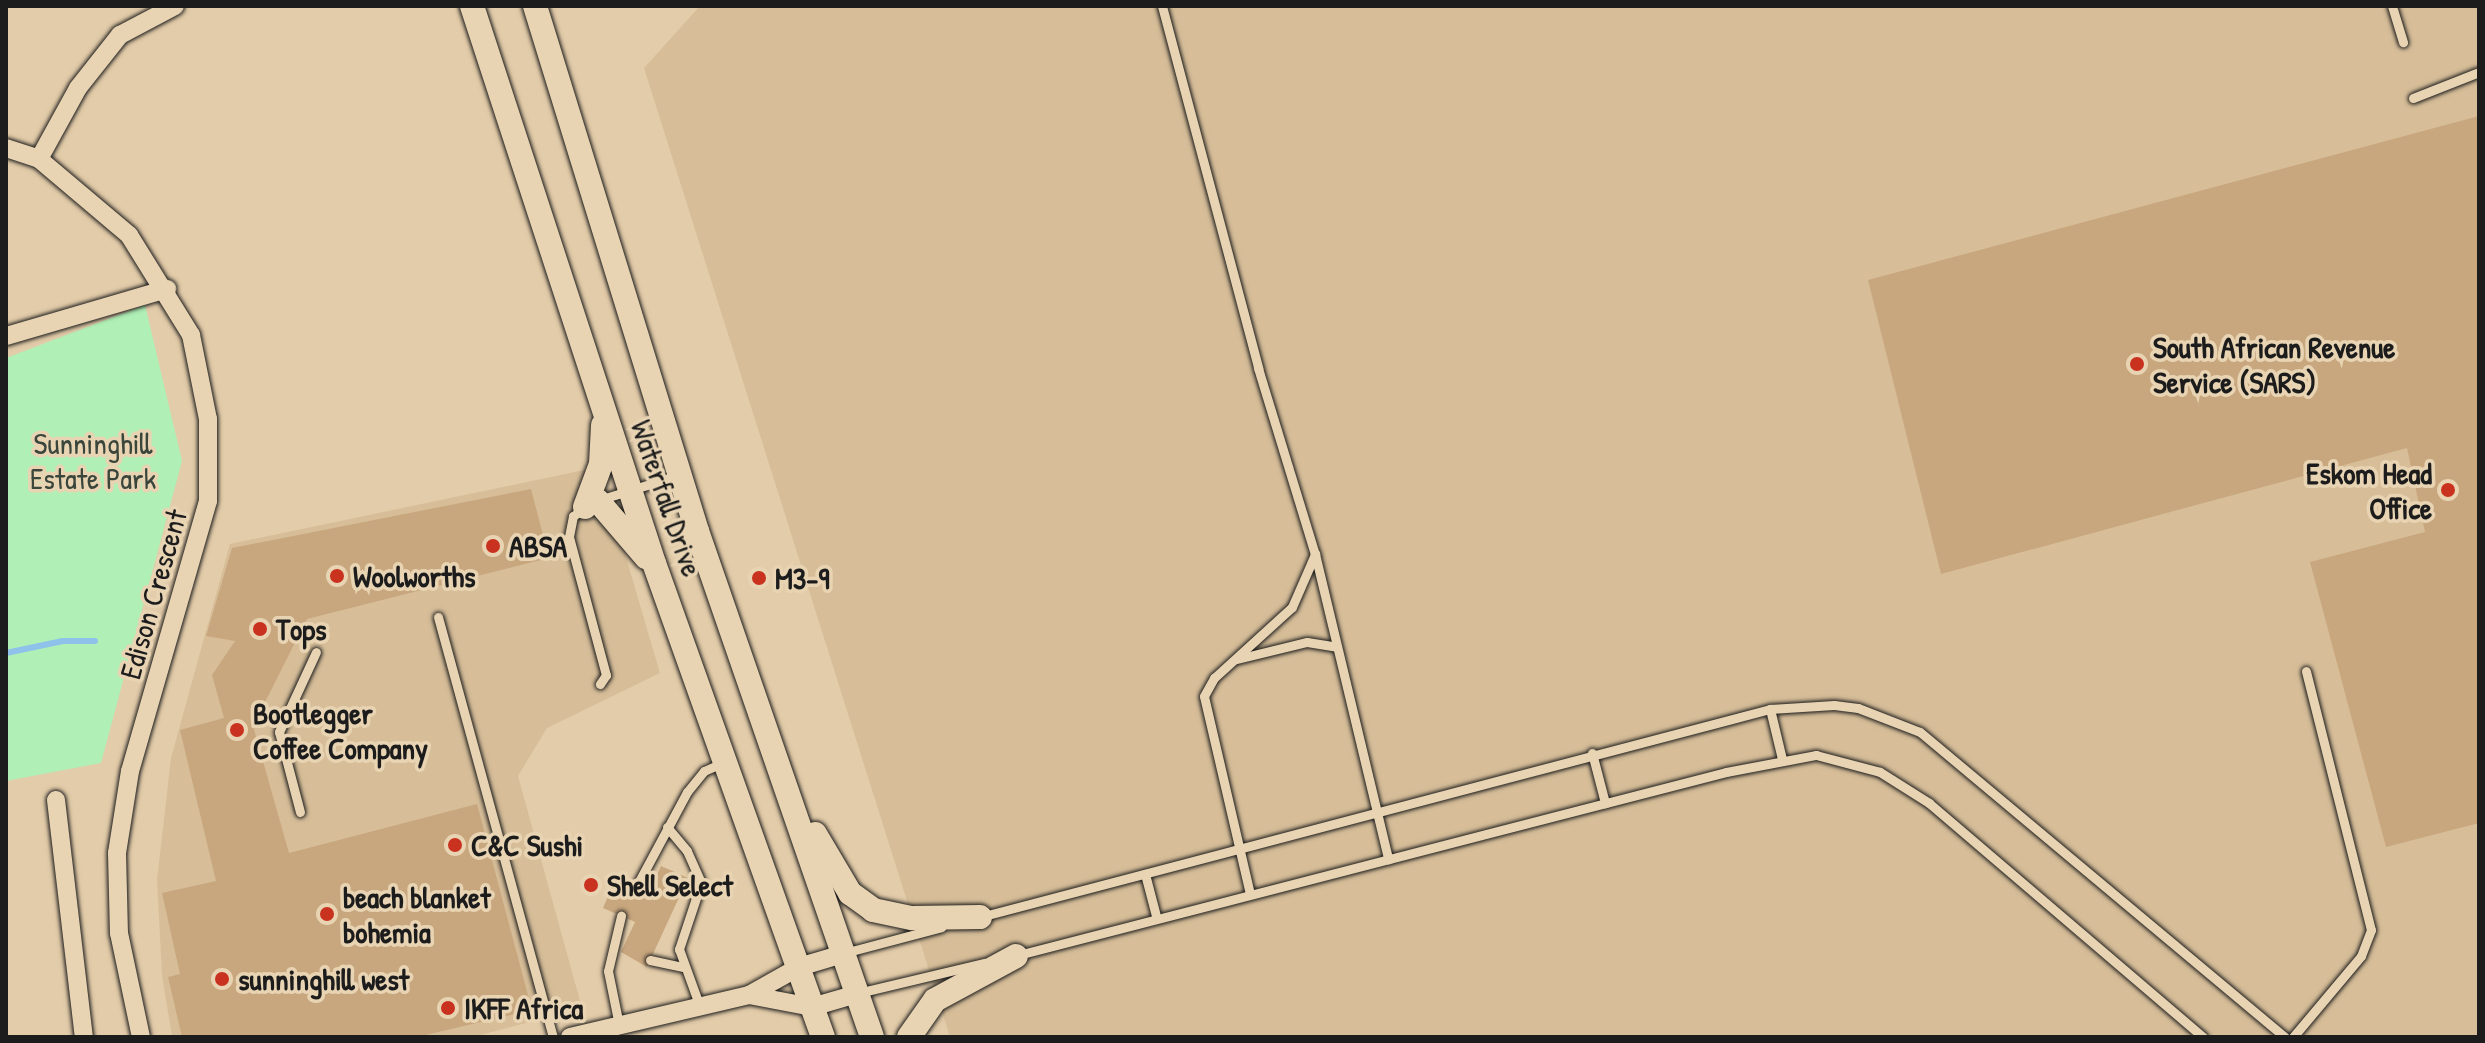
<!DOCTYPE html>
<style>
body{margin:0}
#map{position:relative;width:2485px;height:1043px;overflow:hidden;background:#e3cca9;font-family:"Patrick Hand",sans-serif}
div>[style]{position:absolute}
.built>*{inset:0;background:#d7be99}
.green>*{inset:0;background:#b0efb6}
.stream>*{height:6px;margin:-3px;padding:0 3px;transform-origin:3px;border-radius:3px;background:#8ec2eb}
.building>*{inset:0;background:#c8a77e}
.roads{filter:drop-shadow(0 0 2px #1c1c1c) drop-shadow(0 0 2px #1c1c1c)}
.service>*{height:9px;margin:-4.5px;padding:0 4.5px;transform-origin:4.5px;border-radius:4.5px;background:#e8d4b3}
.minor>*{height:18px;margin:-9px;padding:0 9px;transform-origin:9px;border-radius:9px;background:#e8d4b3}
.secondary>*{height:24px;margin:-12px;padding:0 12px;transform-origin:12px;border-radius:12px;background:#e8d4b3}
.dots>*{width:22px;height:22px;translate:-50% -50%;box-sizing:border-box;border:4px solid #e8d4b3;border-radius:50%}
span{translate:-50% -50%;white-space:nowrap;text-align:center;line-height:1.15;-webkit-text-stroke:7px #e8d4b3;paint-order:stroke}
.poi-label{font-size:30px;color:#1c1c1c;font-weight:700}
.left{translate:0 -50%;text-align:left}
.right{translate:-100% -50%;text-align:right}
.park-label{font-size:30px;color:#3a463b}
.street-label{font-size:30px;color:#1c1c1c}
.frame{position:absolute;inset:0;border:8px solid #1c1c1c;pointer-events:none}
</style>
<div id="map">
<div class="built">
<i style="clip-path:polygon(700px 6px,2479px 6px,2479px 1037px,950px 1037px,644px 68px)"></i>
<i style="clip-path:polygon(589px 469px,601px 472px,660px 673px,547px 728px,518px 776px,582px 1008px,473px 1037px,172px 1037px,162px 975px,157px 880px,171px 758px,230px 544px)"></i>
</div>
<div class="green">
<i style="clip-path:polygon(145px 305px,182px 461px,101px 763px,6px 781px,6px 358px)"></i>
</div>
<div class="stream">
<i style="left:6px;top:653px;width:58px;rotate:-11.9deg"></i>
<i style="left:63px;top:641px;width:32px"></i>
</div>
<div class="building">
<i style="clip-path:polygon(2479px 116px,2479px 823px,2386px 847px,2310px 562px,2425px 532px,2407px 448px,1941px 574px,1868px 280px)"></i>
<i style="clip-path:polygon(531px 489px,549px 558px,307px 619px,253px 726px,289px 853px,477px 804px,532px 1010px,417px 1037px,182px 1037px,168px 977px,180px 974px,162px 893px,216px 881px,180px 730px,224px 718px,212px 675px,235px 641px,206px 636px,232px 548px)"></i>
<i style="clip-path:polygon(661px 866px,688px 878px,647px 967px,621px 952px,635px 922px,603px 908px,616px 878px,649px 893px)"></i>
</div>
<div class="roads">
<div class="service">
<i style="left:1162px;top:6px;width:375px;rotate:75.1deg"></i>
<i style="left:1258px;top:368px;width:195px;rotate:73deg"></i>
<i style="left:1315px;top:554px;width:314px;rotate:76.5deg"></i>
<i style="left:2392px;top:6px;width:38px;rotate:73deg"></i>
<i style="left:2413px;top:98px;width:71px;rotate:-21.5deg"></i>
<i style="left:599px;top:500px;width:84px;rotate:-17.4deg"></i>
<i style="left:586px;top:507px;width:16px;rotate:145deg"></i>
<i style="left:573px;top:516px;width:21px;rotate:101deg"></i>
<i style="left:569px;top:537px;width:143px;rotate:75deg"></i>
<i style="left:606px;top:675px;width:11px;rotate:124deg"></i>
<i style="left:438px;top:617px;width:435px;rotate:74.7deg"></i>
<i style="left:1237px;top:659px;width:72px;rotate:-13.7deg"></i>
<i style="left:1307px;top:642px;width:30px;rotate:9deg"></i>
<i style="left:1770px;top:709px;width:51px;rotate:76.5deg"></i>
<i style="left:1592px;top:753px;width:52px;rotate:75.4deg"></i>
<i style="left:300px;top:812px;width:83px;rotate:-104.7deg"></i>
<i style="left:279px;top:732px;width:88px;rotate:-65.2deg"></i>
<i style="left:667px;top:827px;width:31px;rotate:50deg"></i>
<i style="left:687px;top:851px;width:35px;rotate:66deg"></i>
<i style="left:701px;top:883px;width:70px;rotate:108.4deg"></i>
<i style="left:679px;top:949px;width:62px;rotate:70.1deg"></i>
<i style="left:1145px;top:874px;width:43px;rotate:75.3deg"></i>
<i style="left:636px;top:887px;width:108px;rotate:-61.8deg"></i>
<i style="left:687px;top:792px;width:27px;rotate:-51deg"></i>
<i style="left:704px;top:771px;width:20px;rotate:-24deg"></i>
<i style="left:1250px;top:894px;width:203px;rotate:-103.1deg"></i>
<i style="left:1204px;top:696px;width:21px;rotate:-61deg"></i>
<i style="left:1214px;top:678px;width:105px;rotate:-42.3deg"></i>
<i style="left:1292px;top:607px;width:58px;rotate:-66.5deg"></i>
<i style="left:980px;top:917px;width:817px;rotate:-14.75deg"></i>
<i style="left:1770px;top:709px;width:64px;rotate:-3.6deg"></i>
<i style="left:1834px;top:705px;width:24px;rotate:7deg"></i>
<i style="left:1858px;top:708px;width:66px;rotate:21.2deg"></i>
<i style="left:1920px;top:732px;width:476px;rotate:39.9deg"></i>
<i style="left:844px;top:953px;width:101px;rotate:-14.9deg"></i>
<i style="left:1018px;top:955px;width:731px;rotate:-14.49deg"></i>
<i style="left:1726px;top:772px;width:92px;rotate:-10.7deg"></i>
<i style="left:1816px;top:755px;width:66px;rotate:14.9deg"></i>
<i style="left:1880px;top:772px;width:58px;rotate:32.3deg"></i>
<i style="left:1929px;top:803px;width:360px;rotate:40.5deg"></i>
<i style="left:650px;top:960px;width:34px;rotate:12deg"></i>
<i style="left:858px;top:993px;width:130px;rotate:-13.4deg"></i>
<i style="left:619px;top:1025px;width:55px;rotate:-101.5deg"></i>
<i style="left:608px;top:971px;width:57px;rotate:-76.7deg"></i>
<i style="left:2293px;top:1037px;width:106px;rotate:-50deg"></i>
<i style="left:2361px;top:956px;width:28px;rotate:-69deg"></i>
<i style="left:2371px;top:930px;width:267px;rotate:-104.1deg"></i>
</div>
<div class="minor">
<i style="left:6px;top:148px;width:35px;rotate:18deg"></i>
<i style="left:39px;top:159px;width:118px;rotate:40.2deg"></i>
<i style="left:129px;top:235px;width:118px;rotate:58.2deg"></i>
<i style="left:191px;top:335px;width:86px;rotate:78.6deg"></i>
<i style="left:208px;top:419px;width:82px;rotate:90deg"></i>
<i style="left:208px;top:501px;width:281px;rotate:106.1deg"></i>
<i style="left:130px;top:771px;width:83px;rotate:99deg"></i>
<i style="left:117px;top:853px;width:80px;rotate:88.6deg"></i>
<i style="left:119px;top:933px;width:106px;rotate:78.1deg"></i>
<i style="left:39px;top:159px;width:81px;rotate:-61.2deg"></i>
<i style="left:78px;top:88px;width:68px;rotate:-51.6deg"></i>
<i style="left:120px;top:35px;width:62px;rotate:-27.8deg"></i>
<i style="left:6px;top:336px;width:168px;rotate:-16.3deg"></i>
<i style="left:56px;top:800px;width:239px;rotate:83.3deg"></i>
<i style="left:749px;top:995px;width:64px;rotate:10.8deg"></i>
<i style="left:812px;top:1007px;width:47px;rotate:-16.1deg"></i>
<i style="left:570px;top:1037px;width:184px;rotate:-13.2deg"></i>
<i style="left:749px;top:995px;width:57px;rotate:-29.2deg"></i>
<i style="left:799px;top:967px;width:46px;rotate:-16.5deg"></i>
</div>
<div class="secondary">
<i style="left:472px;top:6px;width:586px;rotate:71.91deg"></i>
<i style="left:654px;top:563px;width:503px;rotate:70.38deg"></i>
<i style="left:535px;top:6px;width:549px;rotate:72.85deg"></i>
<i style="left:697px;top:531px;width:535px;rotate:70.92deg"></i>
<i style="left:598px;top:501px;width:74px;rotate:49.4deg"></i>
<i style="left:585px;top:507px;width:46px;rotate:-69.6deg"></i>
<i style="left:601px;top:464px;width:39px;rotate:-87deg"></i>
<i style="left:815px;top:834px;width:69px;rotate:59.3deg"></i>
<i style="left:850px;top:893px;width:29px;rotate:36deg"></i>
<i style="left:873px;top:910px;width:40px;rotate:12deg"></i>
<i style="left:912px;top:918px;width:68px;rotate:-0.8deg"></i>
<i style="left:909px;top:1037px;width:45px;rotate:-54.9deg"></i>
<i style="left:935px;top:1000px;width:92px;rotate:-28.5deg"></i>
</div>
</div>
<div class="dots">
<i style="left:2137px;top:364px;background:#c8321e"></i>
<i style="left:2448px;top:490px;background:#c8321e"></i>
<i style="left:493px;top:546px;background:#c8321e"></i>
<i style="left:337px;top:576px;background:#c8321e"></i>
<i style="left:759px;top:578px;background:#c8321e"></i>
<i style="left:260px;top:629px;background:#c8321e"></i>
<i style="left:237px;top:730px;background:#c8321e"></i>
<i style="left:455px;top:845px;background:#c8321e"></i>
<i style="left:591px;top:885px;background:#c8321e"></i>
<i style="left:327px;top:914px;background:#c8321e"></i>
<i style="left:222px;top:979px;background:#c8321e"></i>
<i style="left:448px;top:1008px;background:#c8321e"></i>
</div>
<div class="poi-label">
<span class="left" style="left:2153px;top:364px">South African Revenue<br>Service (SARS)</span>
<span class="right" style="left:2432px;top:490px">Eskom Head<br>Office</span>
<span class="left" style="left:509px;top:546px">ABSA</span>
<span class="left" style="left:353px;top:576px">Woolworths</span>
<span class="left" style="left:775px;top:578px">M3-9</span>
<span class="left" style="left:276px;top:629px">Tops</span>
<span class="left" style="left:253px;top:730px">Bootlegger<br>Coffee Company</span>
<span class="left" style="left:471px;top:845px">C&amp;C Sushi</span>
<span class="left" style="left:607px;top:885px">Shell Select</span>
<span class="left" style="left:343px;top:914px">beach blanket<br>bohemia</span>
<span class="left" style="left:238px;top:979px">sunninghill west</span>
<span class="left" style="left:464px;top:1008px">IKFF Africa</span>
</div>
<div class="park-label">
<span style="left:93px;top:460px">Sunninghill<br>Estate Park</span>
</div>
<div class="street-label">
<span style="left:667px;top:498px;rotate:71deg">Waterfall Drive</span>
<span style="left:153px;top:594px;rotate:-74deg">Edison Crescent</span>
</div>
<div class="frame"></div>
</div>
